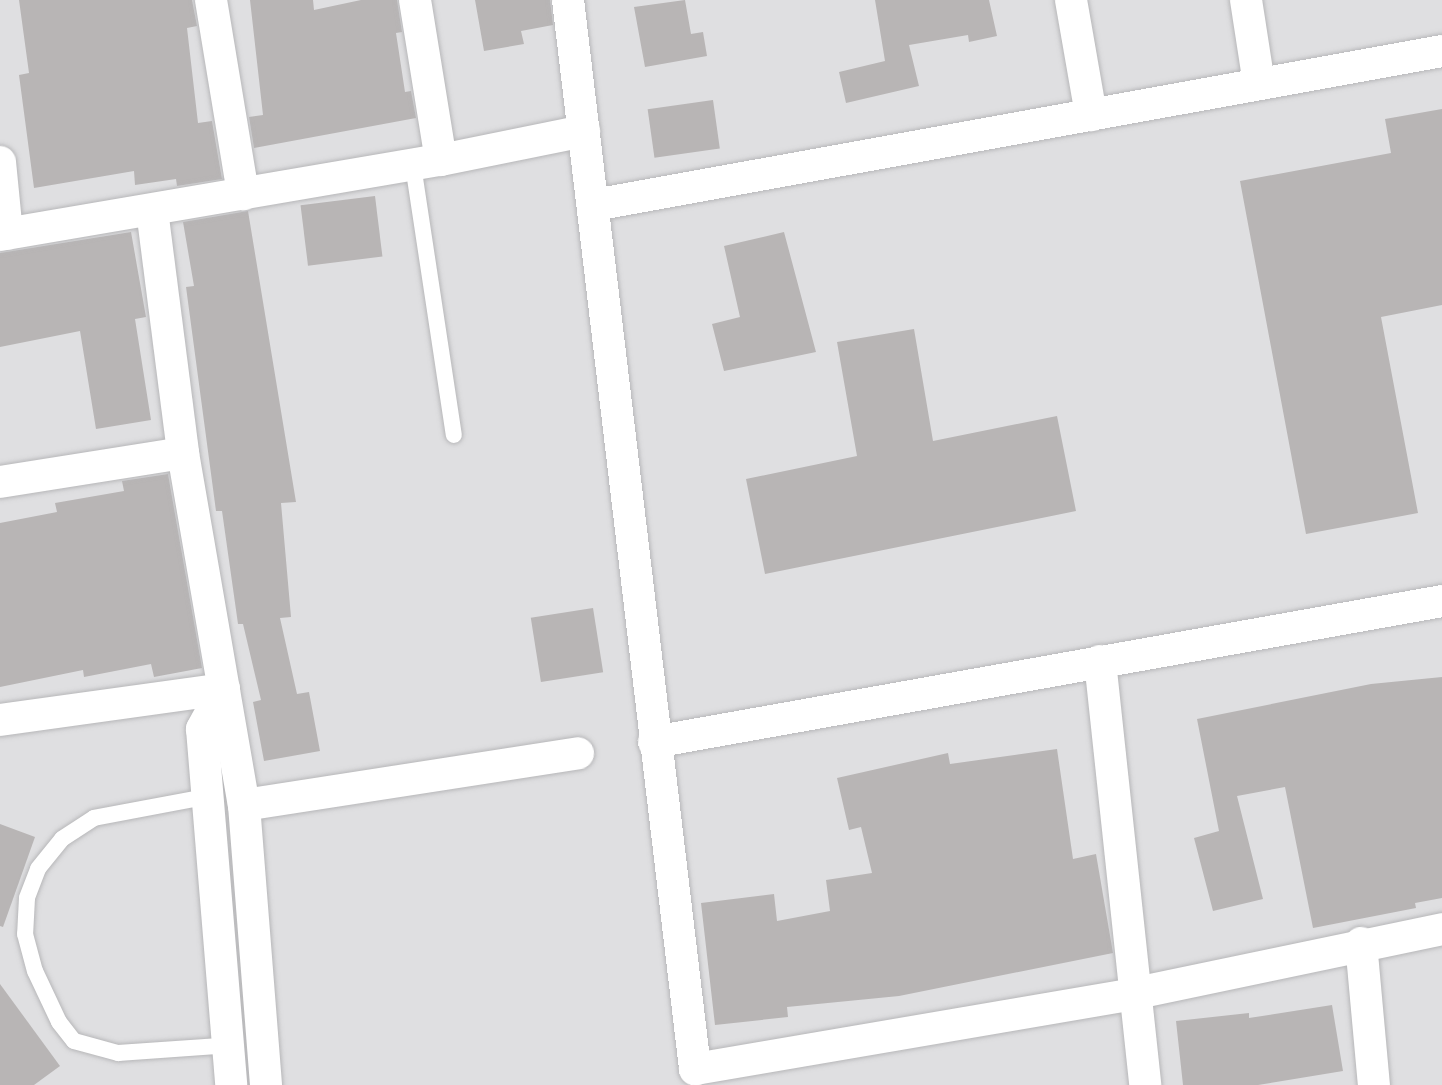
<!DOCTYPE html>
<style>
body{margin:0}
#map{position:relative;width:1442px;height:1085px;overflow:hidden;background:#dfdfe1;font-family:Ubuntu,sans-serif}
div>[style]{position:absolute}
.building>*{inset:0;background:#b8b5b5;transform-origin:0 0}
.roads{filter:drop-shadow(0 0 2px #b7b7b9) drop-shadow(0 0 2px #b7b7b9)}
.service>*{height:16px;margin:-8px;padding:0 8px;transform-origin:8px;border-radius:8px;background:#fff}
.minor>*{height:32px;margin:-16px;padding:0 16px;transform-origin:16px;border-radius:16px;background:#fff}
span{translate:-50% -50%;white-space:nowrap;text-align:center;line-height:1.15;-webkit-text-stroke:6px #fff;paint-order:stroke}
</style>
<div id="map">
<div class="building">
<i style="clip-path:polygon(19px 0,192px 0,197px 26px,187px 28px,198px 123px,212px 121px,222px 179px,177px 186px,176px 179px,135px 185px,134px 171px,34px 188px,19px 75px,29px 73px)"></i>
<i style="clip-path:polygon(250px 0,313px 0,314px 10px,361px 0,397px 0,402px 32px,396px 33px,405px 92px,411px 91px,416px 118px,254px 148px,249px 117px,263px 115px)"></i>
<i style="clip-path:polygon(475px 0,550px 0,553px 25px,521px 31px,524px 44px,484px 51px)"></i>
<i style="clip-path:polygon(685px 0,691px 34px,703px 32px,707px 56px,645px 67px,634px 7px)"></i>
<i style="clip-path:polygon(875px 0,989px 0,997px 36px,969px 42px,968px 35px,909px 45px,919px 86px,846px 103px,839px 72px,885px 61px)"></i>
<i style="left:713px;top:100px;width:49px;height:66px;rotate:82deg"></i>
<i style="clip-path:polygon(1442px 109px,1442px 305px,1381px 317px,1418px 513px,1306px 534px,1240px 181px,1391px 153px,1385px 119px)"></i>
<i style="left:375px;top:196px;width:61px;height:75px;rotate:83deg"></i>
<i style="clip-path:polygon(248px 211px,296px 502px,281px 503px,291px 617px,280px 618px,297px 694px,309px 692px,320px 751px,264px 761px,253px 702px,261px 700px,243px 624px,238px 624px,222px 511px,216px 511px,186px 287px,194px 286px,183px 222px)"></i>
<i style="clip-path:polygon(131px 232px,146px 317px,135px 319px,151px 420px,96px 429px,80px 331px,0 347px,0 253px)"></i>
<i style="clip-path:polygon(784px 232px,816px 352px,724px 371px,712px 324px,740px 317px,724px 246px)"></i>
<i style="clip-path:polygon(914px 329px,933px 441px,1057px 416px,1076px 511px,765px 574px,746px 479px,857px 456px,837px 342px)"></i>
<i style="clip-path:polygon(168px 474px,202px 668px,154px 677px,151px 664px,84px 677px,83px 670px,0 687px,0 523px,57px 512px,55px 503px,124px 491px,122px 481px)"></i>
<i style="left:593px;top:608px;width:65px;height:63px;rotate:81deg"></i>
<i style="clip-path:polygon(1442px 677px,1442px 898px,1415px 903px,1416px 908px,1313px 928px,1285px 787px,1237px 796px,1263px 899px,1213px 911px,1194px 838px,1219px 831px,1197px 719px,1371px 684px)"></i>
<i style="clip-path:polygon(1057px 749px,1073px 859px,1096px 854px,1113px 953px,899px 996px,787px 1007px,788px 1017px,715px 1025px,701px 903px,774px 894px,777px 921px,830px 911px,826px 880px,872px 873px,861px 827px,849px 830px,837px 778px,948px 753px,950px 764px)"></i>
<i style="clip-path:polygon(0 824px,35px 837px,3px 927px,0 926px)"></i>
<i style="clip-path:polygon(0 984px,60px 1066px,34px 1085px,0 1085px)"></i>
<i style="clip-path:polygon(1332px 1005px,1343px 1071px,1258px 1085px,1183px 1085px,1176px 1021px,1249px 1013px,1249px 1018px)"></i>
</div>
<div class="roads">
<div class="service">
<i style="left:413px;top:165px;width:273px;rotate:81.4deg"></i>
<i style="left:205px;top:797px;width:113px;rotate:169.3deg"></i>
<i style="left:94px;top:818px;width:38px;rotate:147deg"></i>
<i style="left:62px;top:839px;width:38px;rotate:129deg"></i>
<i style="left:38px;top:869px;width:31px;rotate:111deg"></i>
<i style="left:27px;top:898px;width:36px;rotate:93deg"></i>
<i style="left:25px;top:934px;width:38px;rotate:75deg"></i>
<i style="left:35px;top:971px;width:56px;rotate:64.8deg"></i>
<i style="left:59px;top:1022px;width:24px;rotate:52deg"></i>
<i style="left:74px;top:1041px;width:46px;rotate:15.3deg"></i>
<i style="left:118px;top:1053px;width:113px;rotate:-4deg"></i>
</div>
<div class="minor">
<i style="left:211px;top:0;width:197px;rotate:80.6deg"></i>
<i style="left:415px;top:0;width:162px;rotate:80.8deg"></i>
<i style="left:568px;top:0;width:1077px;rotate:83.22deg"></i>
<i style="left:695px;top:1069px;width:443px;rotate:-9.7deg"></i>
<i style="left:1132px;top:994px;width:317px;rotate:-11.8deg"></i>
<i style="left:1071px;top:0;width:117px;rotate:80.1deg"></i>
<i style="left:1246px;top:0;width:85px;rotate:81.2deg"></i>
<i style="left:0;top:162px;width:72px;rotate:84.4deg"></i>
<i style="left:594px;top:205px;width:862px;rotate:-10.29deg"></i>
<i style="left:152px;top:210px;width:245px;rotate:82.7deg"></i>
<i style="left:183px;top:453px;width:357px;rotate:80.2deg"></i>
<i style="left:244px;top:805px;width:281px;rotate:85.5deg"></i>
<i style="left:0;top:235px;width:447px;rotate:-9.7deg"></i>
<i style="left:441px;top:160px;width:146px;rotate:-11.5deg"></i>
<i style="left:0;top:482px;width:185px;rotate:-9deg"></i>
<i style="left:1100px;top:661px;width:426px;rotate:83.9deg"></i>
<i style="left:224px;top:689px;width:46px;rotate:118.8deg"></i>
<i style="left:202px;top:729px;width:357px;rotate:85.3deg"></i>
<i style="left:0;top:720px;width:226px;rotate:-7.9deg"></i>
<i style="left:654px;top:742px;width:801px;rotate:-10.14deg"></i>
<i style="left:244px;top:805px;width:338px;rotate:-8.8deg"></i>
<i style="left:1361px;top:943px;width:143px;rotate:84.8deg"></i>
</div>
</div>
</div>
